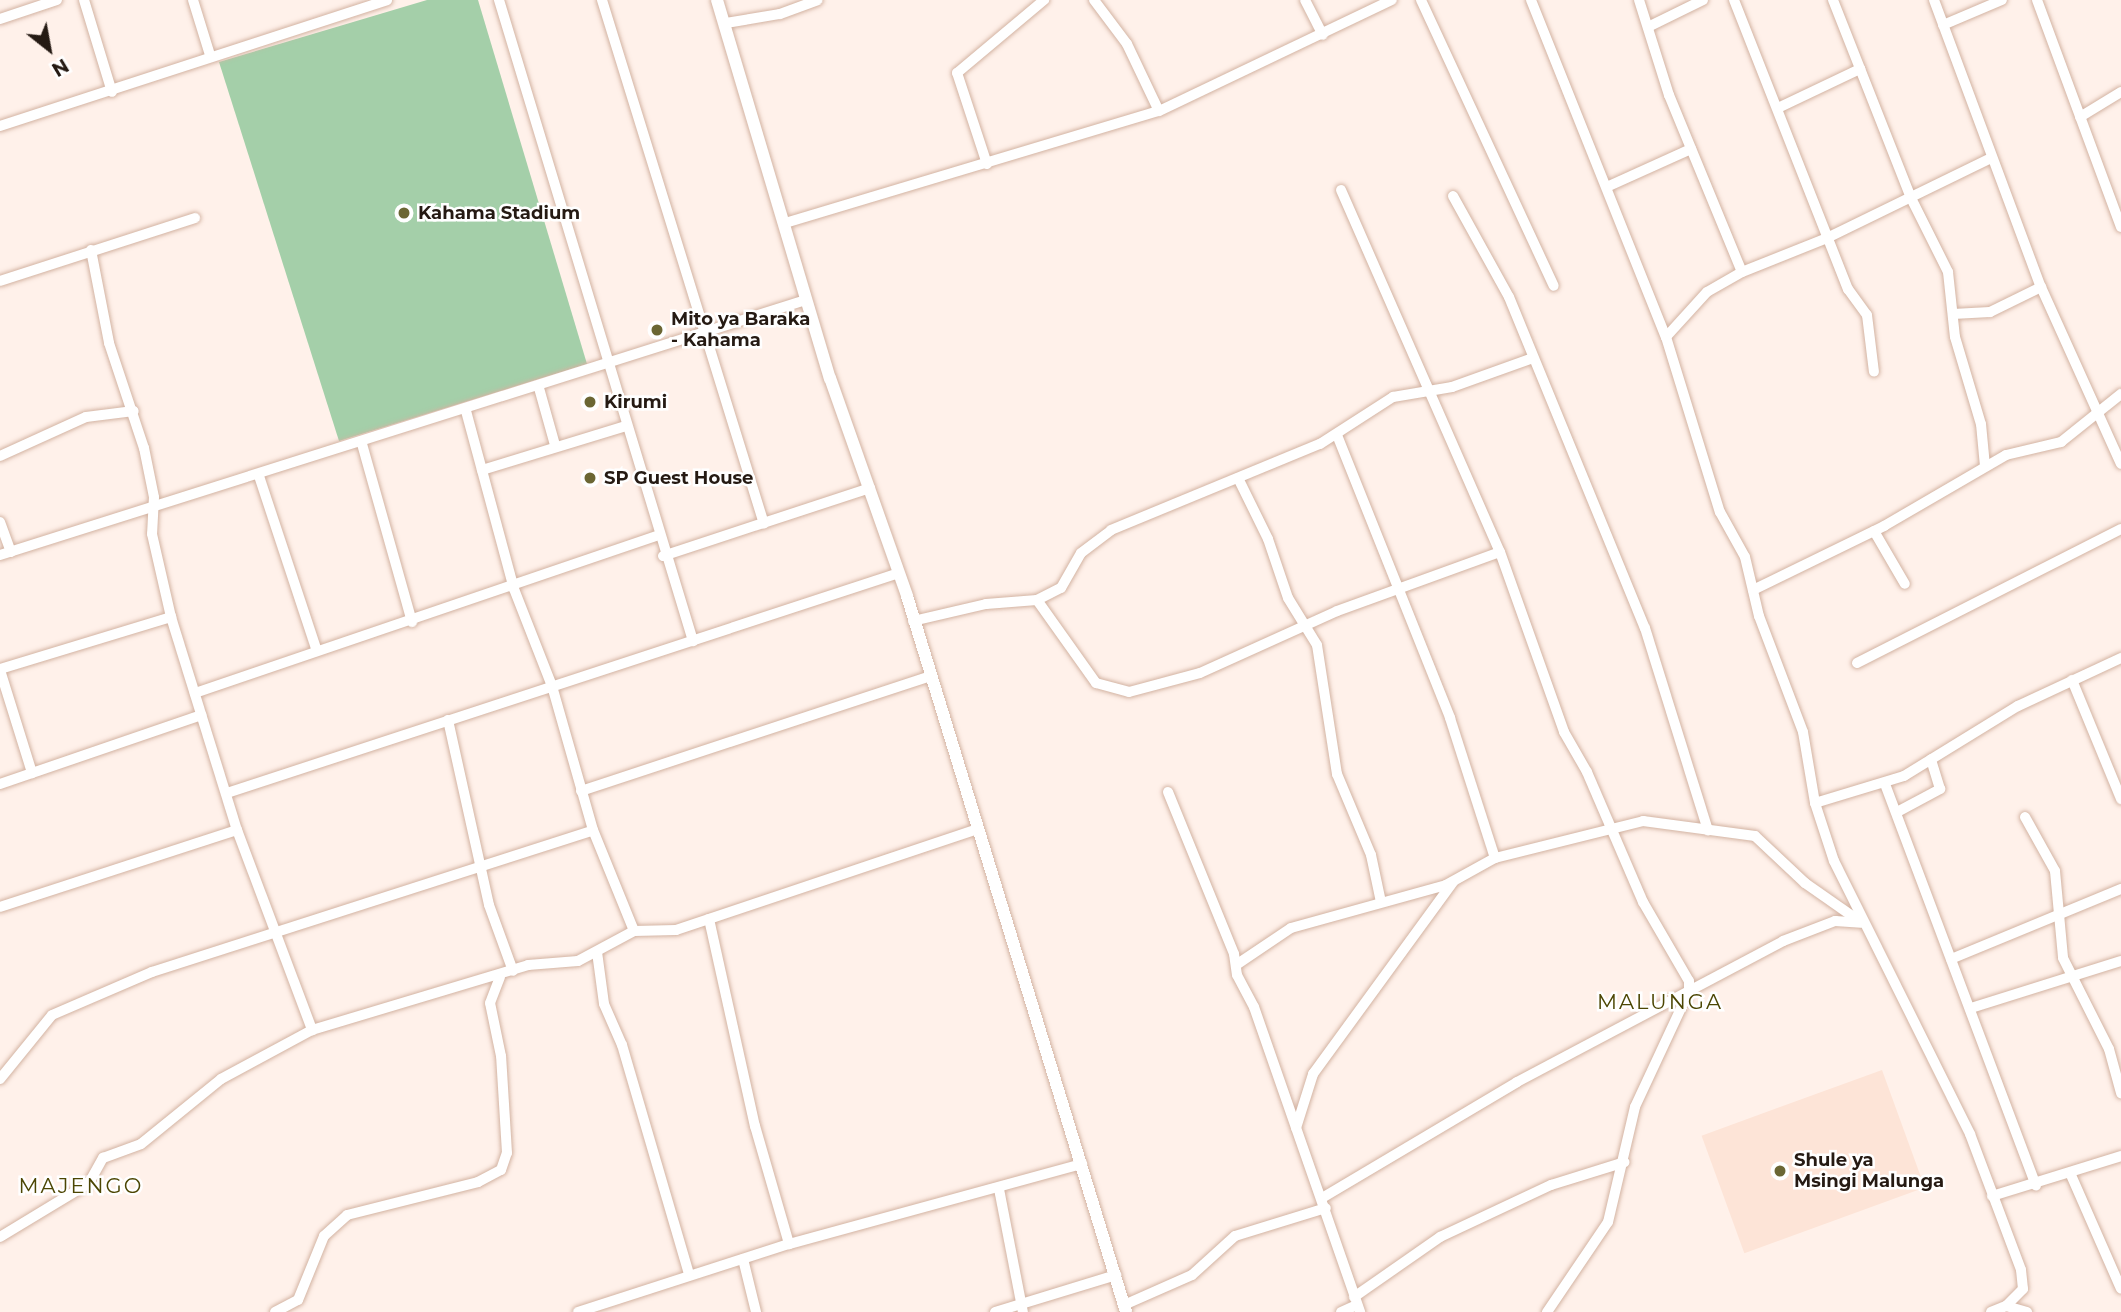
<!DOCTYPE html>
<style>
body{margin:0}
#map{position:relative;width:2121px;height:1312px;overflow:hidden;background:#fff1ea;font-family:Montserrat,sans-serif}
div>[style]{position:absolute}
.built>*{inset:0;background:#fde4d7;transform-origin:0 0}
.green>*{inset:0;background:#a4cfa9}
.roads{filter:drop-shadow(0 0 2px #d3b3a2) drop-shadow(0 0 2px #d3b3a2)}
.minor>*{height:10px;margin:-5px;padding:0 5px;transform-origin:5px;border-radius:5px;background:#fff}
.tertiary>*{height:12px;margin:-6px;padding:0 6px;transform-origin:6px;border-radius:6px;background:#fff}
.dots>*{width:19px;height:19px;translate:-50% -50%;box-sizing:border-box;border:4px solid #fff;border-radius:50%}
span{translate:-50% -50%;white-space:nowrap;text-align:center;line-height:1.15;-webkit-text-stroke:5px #fff;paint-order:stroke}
.poi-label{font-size:18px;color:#251a13;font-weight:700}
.left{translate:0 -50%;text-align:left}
.quarter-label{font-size:21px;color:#4c4603;letter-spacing:2px}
.north{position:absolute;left:14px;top:14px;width:70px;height:70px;-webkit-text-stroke:5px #fff;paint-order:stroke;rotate:149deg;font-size:19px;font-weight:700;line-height:28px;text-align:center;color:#251a13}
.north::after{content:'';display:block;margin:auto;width:24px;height:32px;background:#251a13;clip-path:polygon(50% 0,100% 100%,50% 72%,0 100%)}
</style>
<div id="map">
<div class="built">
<i style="left:1882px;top:1070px;width:125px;height:192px;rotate:70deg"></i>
</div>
<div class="green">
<i style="clip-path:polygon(427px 0,478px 0,587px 364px,339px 441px,219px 62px)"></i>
</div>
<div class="roads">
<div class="minor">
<i style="left:84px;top:0;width:96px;rotate:73.1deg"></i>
<i style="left:193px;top:0;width:58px;rotate:72.8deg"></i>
<i style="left:499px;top:0;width:670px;rotate:73.16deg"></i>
<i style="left:602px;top:0;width:548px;rotate:72.82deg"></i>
<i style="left:1094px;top:0;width:55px;rotate:53.1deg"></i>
<i style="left:1127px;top:44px;width:74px;rotate:64.5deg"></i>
<i style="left:1305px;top:0;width:39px;rotate:63deg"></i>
<i style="left:1421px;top:0;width:315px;rotate:65.1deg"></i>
<i style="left:1531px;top:0;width:363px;rotate:68.2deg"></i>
<i style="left:1666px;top:337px;width:183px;rotate:72.9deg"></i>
<i style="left:1720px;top:512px;width:51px;rotate:60.9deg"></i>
<i style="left:1745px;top:557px;width:61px;rotate:76.7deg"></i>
<i style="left:1759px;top:616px;width:124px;rotate:69.2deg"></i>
<i style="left:1803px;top:732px;width:72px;rotate:80.4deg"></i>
<i style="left:1815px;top:803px;width:61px;rotate:71.9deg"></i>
<i style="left:1834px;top:861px;width:305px;rotate:63.5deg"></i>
<i style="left:1970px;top:1134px;width:145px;rotate:69.4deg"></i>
<i style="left:2021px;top:1270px;width:19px;rotate:84deg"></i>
<i style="left:2023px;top:1289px;width:24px;rotate:135deg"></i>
<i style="left:1639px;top:0;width:100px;rotate:72.5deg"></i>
<i style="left:1669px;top:95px;width:191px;rotate:67.6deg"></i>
<i style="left:1734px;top:0;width:311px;rotate:68.5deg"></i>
<i style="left:1848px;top:289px;width:32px;rotate:54deg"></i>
<i style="left:1867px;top:315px;width:57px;rotate:83deg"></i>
<i style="left:1833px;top:0;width:213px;rotate:68.5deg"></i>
<i style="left:1911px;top:198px;width:83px;rotate:63.4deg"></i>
<i style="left:1948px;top:272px;width:65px;rotate:83.9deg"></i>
<i style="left:1955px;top:337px;width:91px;rotate:73.4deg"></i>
<i style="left:1981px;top:424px;width:42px;rotate:84.6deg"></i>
<i style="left:1934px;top:0;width:306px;rotate:69.6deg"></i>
<i style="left:2041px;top:287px;width:194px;rotate:65.7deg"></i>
<i style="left:2037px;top:0;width:242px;rotate:69.7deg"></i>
<i style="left:0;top:19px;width:60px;rotate:-18.4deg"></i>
<i style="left:726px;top:23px;width:55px;rotate:-9.5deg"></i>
<i style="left:780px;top:14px;width:40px;rotate:-20.2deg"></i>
<i style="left:1943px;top:25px;width:64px;rotate:-23deg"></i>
<i style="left:1650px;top:26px;width:59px;rotate:-26.1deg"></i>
<i style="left:1780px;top:107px;width:89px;rotate:-25.4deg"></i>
<i style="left:2080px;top:117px;width:48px;rotate:-31.4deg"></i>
<i style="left:0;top:126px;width:407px;rotate:-18deg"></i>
<i style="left:987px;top:164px;width:96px;rotate:-108.2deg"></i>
<i style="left:957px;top:73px;width:114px;rotate:-40deg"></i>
<i style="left:1609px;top:186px;width:90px;rotate:-24.3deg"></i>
<i style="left:1341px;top:190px;width:395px;rotate:66.3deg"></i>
<i style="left:1500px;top:552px;width:191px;rotate:70.4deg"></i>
<i style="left:1564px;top:732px;width:46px;rotate:60.1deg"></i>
<i style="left:1587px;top:772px;width:142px;rotate:66.7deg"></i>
<i style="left:1643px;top:902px;width:91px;rotate:59.8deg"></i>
<i style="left:1689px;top:981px;width:10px;rotate:90deg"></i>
<i style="left:1689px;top:991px;width:128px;rotate:115deg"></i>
<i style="left:1635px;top:1107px;width:118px;rotate:103.2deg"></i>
<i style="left:1608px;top:1222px;width:109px;rotate:124.1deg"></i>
<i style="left:1453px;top:196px;width:115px;rotate:61deg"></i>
<i style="left:1509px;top:297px;width:358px;rotate:67.7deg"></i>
<i style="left:1645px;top:628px;width:212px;rotate:72.7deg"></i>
<i style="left:785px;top:223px;width:390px;rotate:-16.7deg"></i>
<i style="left:1159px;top:111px;width:258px;rotate:-25.5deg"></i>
<i style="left:91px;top:250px;width:95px;rotate:79deg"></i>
<i style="left:109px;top:343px;width:111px;rotate:71.6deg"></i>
<i style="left:144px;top:448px;width:50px;rotate:78.5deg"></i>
<i style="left:154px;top:497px;width:37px;rotate:93deg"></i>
<i style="left:152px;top:534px;width:85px;rotate:77.1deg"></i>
<i style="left:171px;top:617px;width:223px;rotate:72.8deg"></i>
<i style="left:237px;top:830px;width:214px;rotate:69.4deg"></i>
<i style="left:312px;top:1030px;width:226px;rotate:-16.7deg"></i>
<i style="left:528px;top:965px;width:50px;rotate:-4.6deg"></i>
<i style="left:578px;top:961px;width:64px;rotate:-28.2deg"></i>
<i style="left:0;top:281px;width:205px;rotate:-17.9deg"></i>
<i style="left:1953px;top:314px;width:37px;rotate:-3deg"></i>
<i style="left:1990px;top:312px;width:57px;rotate:-26.1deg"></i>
<i style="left:1666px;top:337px;width:61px;rotate:-47.7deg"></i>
<i style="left:1707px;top:292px;width:40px;rotate:-29.7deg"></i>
<i style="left:1742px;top:272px;width:92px;rotate:-21.8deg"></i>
<i style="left:1827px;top:238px;width:182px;rotate:-26deg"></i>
<i style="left:539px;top:388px;width:59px;rotate:74.3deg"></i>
<i style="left:466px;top:411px;width:184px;rotate:74.9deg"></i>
<i style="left:514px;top:589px;width:104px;rotate:68.6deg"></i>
<i style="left:552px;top:686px;width:150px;rotate:74.1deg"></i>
<i style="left:593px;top:830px;width:109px;rotate:67.9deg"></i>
<i style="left:634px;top:931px;width:42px;rotate:-1.4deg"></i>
<i style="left:676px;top:930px;width:315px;rotate:-18.5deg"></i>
<i style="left:1337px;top:435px;width:305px;rotate:68.2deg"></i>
<i style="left:1450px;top:718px;width:147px;rotate:72.2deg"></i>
<i style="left:362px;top:444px;width:185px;rotate:74.3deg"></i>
<i style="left:0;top:456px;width:94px;rotate:-24.4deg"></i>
<i style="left:86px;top:417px;width:48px;rotate:-7.1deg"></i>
<i style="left:482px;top:470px;width:151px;rotate:-17deg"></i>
<i style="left:259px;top:476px;width:184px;rotate:71.7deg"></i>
<i style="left:1238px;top:478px;width:68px;rotate:63.8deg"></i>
<i style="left:1268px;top:539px;width:62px;rotate:71.3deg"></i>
<i style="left:1288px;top:598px;width:55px;rotate:58.3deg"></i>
<i style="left:1317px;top:645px;width:131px;rotate:81.2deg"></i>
<i style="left:1337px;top:774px;width:88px;rotate:67.2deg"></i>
<i style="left:1371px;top:855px;width:48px;rotate:78deg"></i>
<i style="left:0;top:522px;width:32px;rotate:70deg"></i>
<i style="left:1874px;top:531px;width:61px;rotate:59.7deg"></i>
<i style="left:0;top:555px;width:845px;rotate:-17.56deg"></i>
<i style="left:663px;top:556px;width:218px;rotate:-18.2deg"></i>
<i style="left:1753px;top:590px;width:146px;rotate:-26deg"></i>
<i style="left:1884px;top:526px;width:141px;rotate:-30.2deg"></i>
<i style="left:2006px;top:455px;width:57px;rotate:-13.3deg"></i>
<i style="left:2061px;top:442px;width:77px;rotate:-38.7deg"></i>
<i style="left:1037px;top:600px;width:102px;rotate:54.6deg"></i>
<i style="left:1096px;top:683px;width:34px;rotate:15deg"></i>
<i style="left:1129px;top:692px;width:73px;rotate:-15deg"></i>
<i style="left:1200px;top:673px;width:150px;rotate:-24.3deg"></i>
<i style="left:1337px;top:611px;width:173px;rotate:-19.9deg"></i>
<i style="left:913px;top:621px;width:75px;rotate:-13.1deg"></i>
<i style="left:986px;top:604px;width:51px;rotate:-4.5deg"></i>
<i style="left:1037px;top:600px;width:27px;rotate:-27deg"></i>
<i style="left:1061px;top:588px;width:40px;rotate:-60.3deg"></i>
<i style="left:1081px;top:553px;width:38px;rotate:-37deg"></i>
<i style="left:1111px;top:530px;width:226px;rotate:-22.4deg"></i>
<i style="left:1320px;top:444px;width:87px;rotate:-32.8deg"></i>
<i style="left:1393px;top:397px;width:60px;rotate:-9.6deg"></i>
<i style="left:1452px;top:387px;width:83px;rotate:-19.7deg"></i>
<i style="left:1857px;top:663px;width:296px;rotate:-26.9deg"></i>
<i style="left:0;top:669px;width:179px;rotate:-16.9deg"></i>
<i style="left:0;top:670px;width:108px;rotate:72.7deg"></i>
<i style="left:2072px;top:680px;width:129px;rotate:67.6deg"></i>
<i style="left:195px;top:693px;width:488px;rotate:-18.8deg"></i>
<i style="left:448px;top:720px;width:189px;rotate:77.5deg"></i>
<i style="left:489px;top:905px;width:70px;rotate:70deg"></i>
<i style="left:0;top:784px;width:213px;rotate:-18.9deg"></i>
<i style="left:1885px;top:784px;width:429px;rotate:69.4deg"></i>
<i style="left:581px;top:791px;width:365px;rotate:-18.2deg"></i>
<i style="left:1168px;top:792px;width:175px;rotate:67.8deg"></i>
<i style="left:1234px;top:954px;width:21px;rotate:82deg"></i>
<i style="left:1237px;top:975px;width:36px;rotate:62deg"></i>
<i style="left:1254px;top:1007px;width:323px;rotate:70.8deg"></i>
<i style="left:227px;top:793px;width:707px;rotate:-18.13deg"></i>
<i style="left:1815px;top:803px;width:93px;rotate:-16.9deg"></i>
<i style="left:1904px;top:776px;width:134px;rotate:-31.6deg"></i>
<i style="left:2018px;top:706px;width:114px;rotate:-25deg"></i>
<i style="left:1899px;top:811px;width:47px;rotate:-28.2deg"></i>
<i style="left:1940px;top:789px;width:31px;rotate:-107deg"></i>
<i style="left:2025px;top:817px;width:62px;rotate:60.9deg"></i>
<i style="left:2055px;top:871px;width:87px;rotate:84.7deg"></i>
<i style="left:2063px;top:958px;width:102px;rotate:63.2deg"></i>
<i style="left:2109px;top:1049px;width:46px;rotate:74.7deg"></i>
<i style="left:0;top:907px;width:249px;rotate:-18deg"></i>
<i style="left:709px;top:919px;width:212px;rotate:77.5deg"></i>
<i style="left:755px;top:1126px;width:123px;rotate:73.9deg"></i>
<i style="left:597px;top:952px;width:52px;rotate:82.3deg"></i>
<i style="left:604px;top:1004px;width:45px;rotate:66.3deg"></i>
<i style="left:622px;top:1045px;width:239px;rotate:73.7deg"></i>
<i style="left:1951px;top:959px;width:184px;rotate:-22.4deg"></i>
<i style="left:1236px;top:965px;width:66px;rotate:-33.9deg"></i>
<i style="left:1291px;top:928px;width:161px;rotate:-15.5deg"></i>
<i style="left:1446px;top:885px;width:56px;rotate:-28.9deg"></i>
<i style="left:1495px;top:858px;width:153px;rotate:-14deg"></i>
<i style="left:1643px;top:821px;width:113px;rotate:7.6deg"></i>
<i style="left:1755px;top:836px;width:69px;rotate:43.2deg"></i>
<i style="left:1805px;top:883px;width:65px;rotate:34.9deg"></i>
<i style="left:1971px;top:1008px;width:157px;rotate:-17.4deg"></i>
<i style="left:0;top:1079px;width:82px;rotate:-50.9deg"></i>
<i style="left:52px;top:1015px;width:109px;rotate:-23.3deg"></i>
<i style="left:152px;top:972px;width:463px;rotate:-17.8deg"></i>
<i style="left:1296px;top:1128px;width:57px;rotate:-72.5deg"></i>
<i style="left:1313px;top:1074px;width:238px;rotate:-53.9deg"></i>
<i style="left:2071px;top:1175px;width:124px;rotate:66.3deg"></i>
<i style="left:999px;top:1189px;width:125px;rotate:79deg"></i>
<i style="left:1992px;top:1196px;width:135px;rotate:-17.2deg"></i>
<i style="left:1322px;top:1198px;width:227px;rotate:-30.7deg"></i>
<i style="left:1517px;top:1082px;width:301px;rotate:-27.9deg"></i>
<i style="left:1783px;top:941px;width:56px;rotate:-21deg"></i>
<i style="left:1835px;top:921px;width:26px;rotate:4deg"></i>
<i style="left:0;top:1237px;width:104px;rotate:-31.2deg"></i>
<i style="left:89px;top:1183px;width:29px;rotate:-61deg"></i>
<i style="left:103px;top:1158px;width:40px;rotate:-20.2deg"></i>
<i style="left:141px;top:1144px;width:103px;rotate:-39.1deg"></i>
<i style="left:221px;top:1079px;width:103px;rotate:-28.3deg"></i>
<i style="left:743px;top:1259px;width:55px;rotate:76.2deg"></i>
<i style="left:1354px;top:1297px;width:105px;rotate:-34.9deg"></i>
<i style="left:1440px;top:1237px;width:123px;rotate:-25.1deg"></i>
<i style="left:1551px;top:1185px;width:77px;rotate:-17.3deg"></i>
<i style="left:1124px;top:1305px;width:74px;rotate:-23.8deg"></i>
<i style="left:1192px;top:1275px;width:58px;rotate:-42.2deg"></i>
<i style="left:1235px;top:1236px;width:95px;rotate:-17.1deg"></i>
<i style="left:275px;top:1312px;width:26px;rotate:-28deg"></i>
<i style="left:298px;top:1300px;width:69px;rotate:-67.9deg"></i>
<i style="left:324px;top:1236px;width:31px;rotate:-42deg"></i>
<i style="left:347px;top:1215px;width:135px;rotate:-14.1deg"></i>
<i style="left:478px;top:1182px;width:26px;rotate:-28deg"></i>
<i style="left:501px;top:1170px;width:18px;rotate:-71deg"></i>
<i style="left:507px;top:1153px;width:97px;rotate:-93.5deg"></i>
<i style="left:501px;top:1056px;width:54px;rotate:-101.7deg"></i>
<i style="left:490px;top:1003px;width:28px;rotate:-69deg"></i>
<i style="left:578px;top:1312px;width:222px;rotate:-17.9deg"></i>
<i style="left:789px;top:1244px;width:304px;rotate:-15.3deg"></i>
<i style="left:995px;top:1312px;width:127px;rotate:-17deg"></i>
<i style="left:1341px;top:1312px;width:17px;rotate:-24deg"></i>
<i style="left:1991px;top:1312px;width:16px;rotate:-22deg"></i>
<i style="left:2006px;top:1306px;width:22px;rotate:16deg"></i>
</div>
<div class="tertiary">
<i style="left:717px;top:0;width:395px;rotate:73.4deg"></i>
<i style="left:830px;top:378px;width:231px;rotate:70.5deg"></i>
<i style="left:907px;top:596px;width:749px;rotate:72.99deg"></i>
</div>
</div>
<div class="dots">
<i style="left:404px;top:213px;background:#6b6633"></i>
<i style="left:657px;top:330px;background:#6b6633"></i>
<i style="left:590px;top:402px;background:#6b6633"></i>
<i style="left:590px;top:478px;background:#6b6633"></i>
<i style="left:1780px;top:1171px;background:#6b6633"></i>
</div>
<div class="poi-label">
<span class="left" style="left:418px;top:213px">Kahama Stadium</span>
<span class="left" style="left:671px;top:330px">Mito ya Baraka<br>- Kahama</span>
<span class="left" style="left:604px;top:402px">Kirumi</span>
<span class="left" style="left:604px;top:478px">SP Guest House</span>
<span class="left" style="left:1794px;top:1171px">Shule ya<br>Msingi Malunga</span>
</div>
<div class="quarter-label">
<span style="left:1660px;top:1002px">MALUNGA</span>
<span style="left:81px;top:1186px">MAJENGO</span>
</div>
<div class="north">N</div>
</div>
